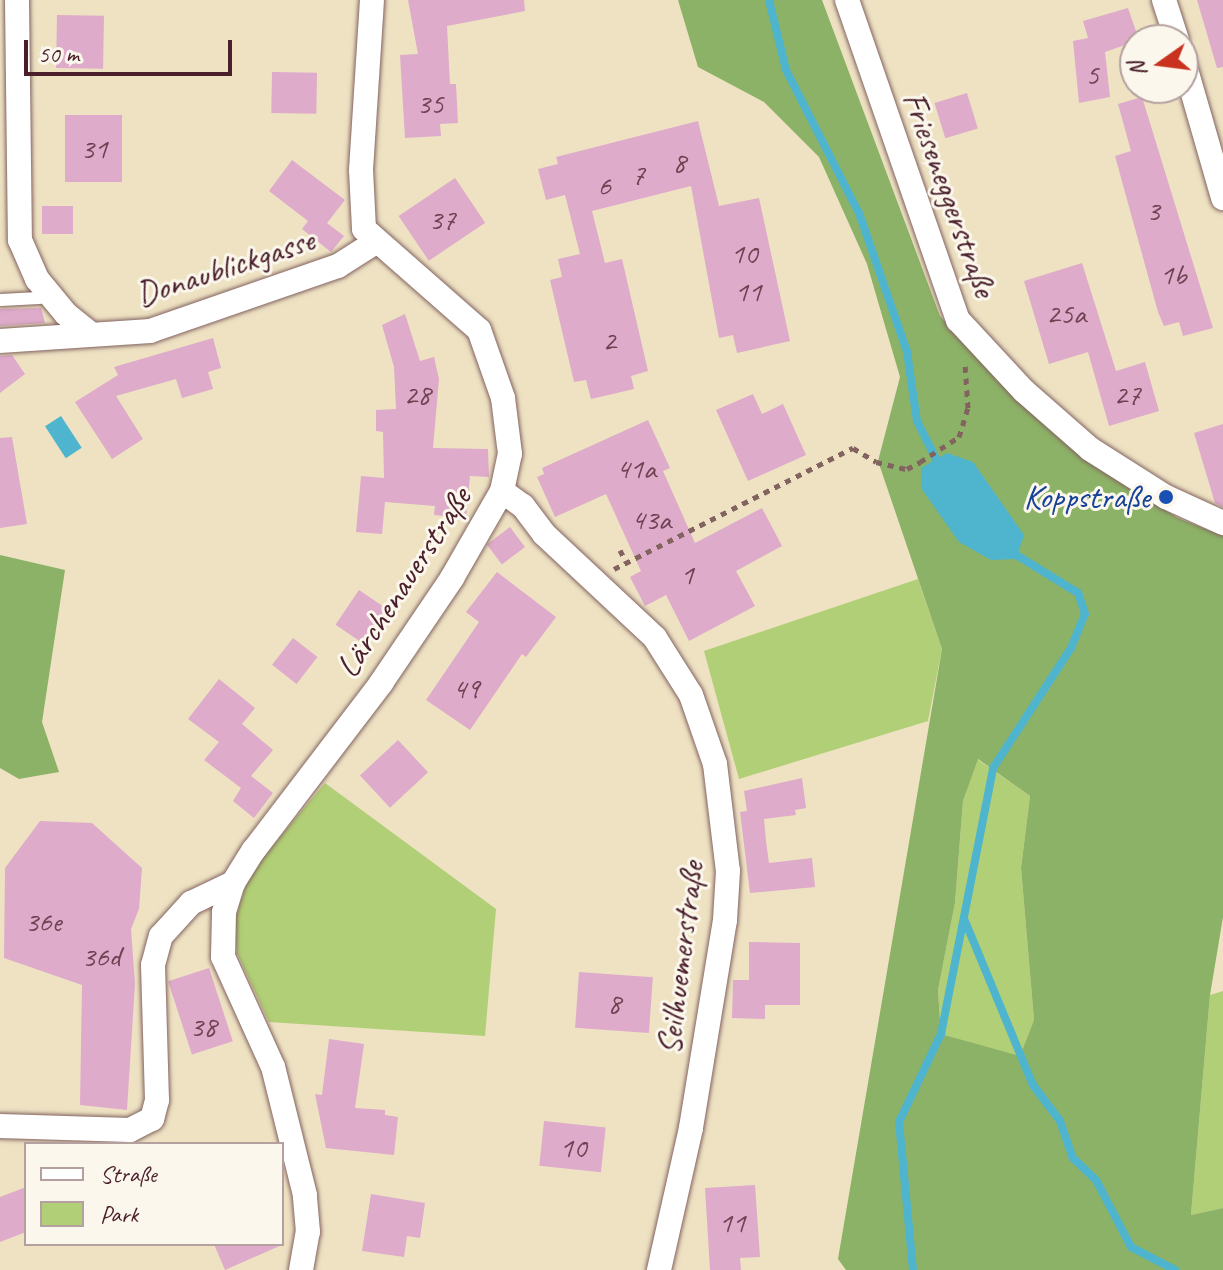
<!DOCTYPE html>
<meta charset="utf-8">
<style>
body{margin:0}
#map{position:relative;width:1223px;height:1270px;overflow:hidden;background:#eee2c3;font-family:Caveat,sans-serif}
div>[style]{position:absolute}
.green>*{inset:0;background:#b1cf76}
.forest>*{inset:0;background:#8cb267}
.water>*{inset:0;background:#4fb4ce;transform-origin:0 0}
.stream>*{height:8px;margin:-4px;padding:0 4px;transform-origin:4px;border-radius:4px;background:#4fb4ce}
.building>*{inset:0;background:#deabca;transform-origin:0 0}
.path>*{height:5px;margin-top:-2.5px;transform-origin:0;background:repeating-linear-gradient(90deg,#836360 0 6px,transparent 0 12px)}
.roads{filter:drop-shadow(0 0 2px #836360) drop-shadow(0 0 2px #836360)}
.lane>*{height:12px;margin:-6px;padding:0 6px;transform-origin:6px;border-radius:6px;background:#fff}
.street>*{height:24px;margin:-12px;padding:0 12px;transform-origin:12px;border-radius:12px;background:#fff}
.dots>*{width:22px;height:22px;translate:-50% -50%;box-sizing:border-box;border:4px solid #fbf7ec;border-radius:50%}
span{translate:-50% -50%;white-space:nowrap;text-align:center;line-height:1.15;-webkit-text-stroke:6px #fbf7ec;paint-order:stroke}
.number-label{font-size:30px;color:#6f4253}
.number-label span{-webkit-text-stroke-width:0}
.street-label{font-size:34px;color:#4a1f2b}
.transit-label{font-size:34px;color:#164399}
.right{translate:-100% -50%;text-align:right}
.legend{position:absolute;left:24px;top:1142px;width:260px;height:104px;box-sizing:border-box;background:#fbf7ec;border:2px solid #b4a19f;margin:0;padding:10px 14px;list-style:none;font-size:24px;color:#4a1f2b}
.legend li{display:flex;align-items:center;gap:16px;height:40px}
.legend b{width:40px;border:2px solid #b4a19f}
.north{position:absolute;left:1119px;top:24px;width:80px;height:80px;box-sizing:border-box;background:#fbf7ec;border:2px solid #b4a19f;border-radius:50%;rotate:256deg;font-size:22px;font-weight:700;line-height:32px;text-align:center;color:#4a1f2b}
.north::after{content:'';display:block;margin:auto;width:28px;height:36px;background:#c8321e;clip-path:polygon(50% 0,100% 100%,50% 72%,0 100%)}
.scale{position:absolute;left:24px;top:40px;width:208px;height:36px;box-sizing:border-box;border:4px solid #4a1f2b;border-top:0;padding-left:10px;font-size:24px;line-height:28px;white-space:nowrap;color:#4a1f2b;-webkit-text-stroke:6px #fbf7ec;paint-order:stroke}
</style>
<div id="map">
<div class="green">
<i style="clip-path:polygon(918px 579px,942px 649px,928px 721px,739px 779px,704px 651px)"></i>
<i style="clip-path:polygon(977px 759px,1030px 796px,1021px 868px,1034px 1020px,1020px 1057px,941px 1034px,938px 990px,955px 903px,963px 801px)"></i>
<i style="clip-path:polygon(325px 783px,496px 909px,485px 1036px,269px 1022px,237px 953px,234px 922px,250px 873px)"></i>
<i style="clip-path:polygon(1223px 991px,1223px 1208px,1191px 1215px,1210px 995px)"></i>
</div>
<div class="forest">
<i style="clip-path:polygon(evenodd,678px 0,822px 0,940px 316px,998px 380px,1087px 460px,1178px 518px,1223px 536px,1223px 917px,1210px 995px,1191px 1215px,1223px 1208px,1223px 1270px,846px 1270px,838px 1259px,942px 649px,878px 461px,900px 377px,867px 264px,819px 157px,764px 102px,698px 67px,678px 0,978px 759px,1030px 796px,1021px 868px,1034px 1020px,1020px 1056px,941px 1034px,938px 990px,955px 903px,963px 801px,978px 759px)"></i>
<i style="clip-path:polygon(0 555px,65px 570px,42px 722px,59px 772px,19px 779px,0 768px)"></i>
</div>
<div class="water">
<i style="left:61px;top:416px;width:38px;height:19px;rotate:57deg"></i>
<i style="clip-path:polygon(947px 453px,973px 462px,1024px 535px,1016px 559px,991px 560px,959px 542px,921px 488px,921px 468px)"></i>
</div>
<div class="stream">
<i style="left:769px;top:0;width:72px;rotate:76.3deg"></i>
<i style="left:786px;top:70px;width:161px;rotate:63deg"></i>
<i style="left:859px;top:213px;width:147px;rotate:70.9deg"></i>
<i style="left:907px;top:352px;width:70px;rotate:81.8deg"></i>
<i style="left:917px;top:421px;width:51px;rotate:63.4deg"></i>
<i style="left:965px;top:921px;width:178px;rotate:67.5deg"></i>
<i style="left:1033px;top:1085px;width:45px;rotate:53.1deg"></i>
<i style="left:1060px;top:1121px;width:39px;rotate:71deg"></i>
<i style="left:1073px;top:1158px;width:32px;rotate:44deg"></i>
<i style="left:1096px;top:1180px;width:76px;rotate:62.4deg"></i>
<i style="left:1131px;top:1247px;width:50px;rotate:27.6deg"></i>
<i style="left:913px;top:1270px;width:149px;rotate:-95.4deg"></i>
<i style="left:899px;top:1122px;width:98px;rotate:-64.5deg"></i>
<i style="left:941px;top:1034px;width:271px;rotate:-78.9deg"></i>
<i style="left:993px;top:768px;width:143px;rotate:-57deg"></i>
<i style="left:1071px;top:648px;width:37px;rotate:-68deg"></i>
<i style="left:1085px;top:614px;width:22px;rotate:-108deg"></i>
<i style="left:1078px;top:593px;width:80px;rotate:-148.3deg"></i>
</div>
<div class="building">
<i style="clip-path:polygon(408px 0,524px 0,525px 11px,447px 26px,450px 84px,456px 84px,458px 123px,440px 124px,441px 136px,405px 138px,400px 55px,418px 54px)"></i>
<i style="clip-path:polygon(1197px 0,1223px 0,1223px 67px,1217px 68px)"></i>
<i style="clip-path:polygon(1128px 8px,1139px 40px,1105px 52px,1110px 97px,1079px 103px,1073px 41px,1088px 38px,1083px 21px)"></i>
<i style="left:57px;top:15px;width:47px;height:53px;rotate:1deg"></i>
<i style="left:272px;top:72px;width:45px;height:41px;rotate:1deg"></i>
<i style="left:967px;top:93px;width:37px;height:34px;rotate:73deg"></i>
<i style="clip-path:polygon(1142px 97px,1213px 328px,1183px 336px,1179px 322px,1164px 326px,1158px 312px,1115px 156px,1131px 151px,1118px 104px)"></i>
<i style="left:65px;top:115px;width:57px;height:67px"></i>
<i style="clip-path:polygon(698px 121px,719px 206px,759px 198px,790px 341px,737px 353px,733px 335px,719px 338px,691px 186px,592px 211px,605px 263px,622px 259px,648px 371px,631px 376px,634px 389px,591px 399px,586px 380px,574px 382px,550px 280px,562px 277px,558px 259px,580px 254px,565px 195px,546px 200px,538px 169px,558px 164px,556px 157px)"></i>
<i style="clip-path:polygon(292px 160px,345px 200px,327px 223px,344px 236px,331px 252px,302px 229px,308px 221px,269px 191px)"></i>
<i style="left:455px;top:178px;width:54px;height:68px;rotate:56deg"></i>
<i style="left:42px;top:206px;width:31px;height:28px"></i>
<i style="clip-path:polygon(1082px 263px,1116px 371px,1145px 362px,1159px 411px,1109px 426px,1088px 352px,1049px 364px,1024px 281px)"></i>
<i style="clip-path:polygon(41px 308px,45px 323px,0 326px,0 309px)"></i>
<i style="clip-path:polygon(405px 314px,420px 361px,434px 357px,439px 379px,433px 448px,488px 449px,489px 477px,470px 476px,466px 518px,434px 515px,435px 506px,385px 502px,382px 534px,356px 532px,361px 476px,384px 478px,383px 432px,376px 431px,376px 410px,396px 409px,394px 367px,382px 325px)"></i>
<i style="clip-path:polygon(213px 338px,221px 368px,208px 372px,213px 389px,182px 398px,176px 379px,116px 396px,143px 439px,112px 459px,75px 402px,118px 375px,114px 367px)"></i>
<i style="clip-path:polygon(12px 355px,25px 374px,0 393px,0 356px)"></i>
<i style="clip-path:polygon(753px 394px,762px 414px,783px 404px,806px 455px,748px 481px,716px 410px)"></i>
<i style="clip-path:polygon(648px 420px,670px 468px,663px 471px,695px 543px,762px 508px,782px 546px,736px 571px,755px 606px,689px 641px,666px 595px,645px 606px,630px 577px,641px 571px,606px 494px,555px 517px,537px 477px,544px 474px,542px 468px)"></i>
<i style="clip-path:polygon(1223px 424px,1223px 507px,1215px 503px,1194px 433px)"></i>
<i style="clip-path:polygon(12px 437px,27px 524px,0 528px,0 438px)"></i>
<i style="left:510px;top:527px;width:25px;height:29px;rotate:53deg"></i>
<i style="clip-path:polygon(497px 572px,556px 617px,526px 657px,522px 654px,470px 730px,426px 700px,479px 622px,466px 612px)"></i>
<i style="left:359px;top:590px;width:36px;height:42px;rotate:34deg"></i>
<i style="left:293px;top:638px;width:31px;height:34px;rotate:38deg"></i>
<i style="clip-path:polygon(219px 679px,255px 708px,242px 724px,273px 750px,251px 776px,273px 793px,254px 818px,233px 801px,241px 788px,204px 760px,219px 742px,188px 719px)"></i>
<i style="left:398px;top:740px;width:44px;height:52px;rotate:47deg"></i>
<i style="clip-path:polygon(802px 778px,806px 808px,795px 810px,796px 815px,764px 819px,766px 841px,769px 863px,812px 858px,815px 887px,750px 893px,740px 812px,747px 811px,744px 791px)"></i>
<i style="clip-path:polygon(40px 821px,92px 823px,142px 868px,139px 909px,131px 929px,135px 984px,127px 1110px,80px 1105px,82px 985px,4px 958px,5px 868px)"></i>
<i style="clip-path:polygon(749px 942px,800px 943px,800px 1005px,765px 1005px,765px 1019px,732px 1018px,733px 980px,749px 980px)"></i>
<i style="left:209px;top:968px;width:77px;height:43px;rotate:72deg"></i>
<i style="left:579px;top:972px;width:74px;height:56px;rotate:4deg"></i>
<i style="clip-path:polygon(329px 1039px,364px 1044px,355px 1108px,385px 1110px,385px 1115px,398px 1117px,394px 1155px,326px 1148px,315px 1094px,322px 1095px)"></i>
<i style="left:544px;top:1121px;width:62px;height:45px;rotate:6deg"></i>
<i style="clip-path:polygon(755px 1185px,760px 1257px,740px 1258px,741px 1270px,710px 1270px,705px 1188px)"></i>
<i style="clip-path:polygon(26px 1187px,26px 1232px,0 1242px,0 1197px)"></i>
<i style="clip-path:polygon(371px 1194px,425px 1203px,420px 1238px,407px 1236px,404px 1257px,362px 1251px)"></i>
<i style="clip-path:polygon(214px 1244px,284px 1244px,225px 1270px)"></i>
</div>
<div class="path">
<i style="left:620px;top:550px;width:13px;rotate:63deg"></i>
<i style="left:614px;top:569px;width:268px;rotate:-26.9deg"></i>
<i style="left:853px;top:448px;width:27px;rotate:31deg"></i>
<i style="left:876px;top:462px;width:32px;rotate:13deg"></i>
<i style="left:907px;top:469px;width:15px;rotate:-28deg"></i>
<i style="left:920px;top:462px;width:46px;rotate:-32.7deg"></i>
<i style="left:959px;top:437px;width:30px;rotate:-73deg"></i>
<i style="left:968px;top:408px;width:44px;rotate:-93.9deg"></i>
</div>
<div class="roads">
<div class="lane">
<i style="left:1px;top:300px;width:38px;rotate:-3deg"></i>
<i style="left:39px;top:298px;width:10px;rotate:-29deg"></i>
</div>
<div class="street">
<i style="left:17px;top:0;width:240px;rotate:89.3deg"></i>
<i style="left:20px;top:240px;width:43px;rotate:66.4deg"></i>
<i style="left:37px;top:279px;width:45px;rotate:50.4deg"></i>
<i style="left:66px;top:314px;width:32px;rotate:39deg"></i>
<i style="left:847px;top:0;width:339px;rotate:70.9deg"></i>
<i style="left:958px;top:320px;width:97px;rotate:47.1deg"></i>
<i style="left:1024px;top:391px;width:88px;rotate:41.3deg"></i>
<i style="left:1090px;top:449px;width:90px;rotate:32.3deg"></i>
<i style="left:1166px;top:497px;width:63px;rotate:24.5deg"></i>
<i style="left:1164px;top:0;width:42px;rotate:72deg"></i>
<i style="left:1183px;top:59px;width:145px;rotate:73.9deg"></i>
<i style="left:0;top:341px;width:150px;rotate:-3.8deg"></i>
<i style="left:150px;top:331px;width:199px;rotate:-19.1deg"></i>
<i style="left:338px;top:266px;width:43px;rotate:-32.6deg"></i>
<i style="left:502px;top:491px;width:26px;rotate:36deg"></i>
<i style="left:523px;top:506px;width:35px;rotate:53deg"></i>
<i style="left:544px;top:534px;width:152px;rotate:43.1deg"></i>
<i style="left:655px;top:638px;width:67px;rotate:57.7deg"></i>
<i style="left:691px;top:695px;width:73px;rotate:70.8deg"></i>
<i style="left:715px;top:764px;width:108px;rotate:83.1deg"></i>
<i style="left:728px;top:871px;width:49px;rotate:93.5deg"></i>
<i style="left:725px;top:920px;width:211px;rotate:99.3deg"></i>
<i style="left:691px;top:1128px;width:146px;rotate:102.7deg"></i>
<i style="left:0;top:1126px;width:130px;rotate:1.8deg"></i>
<i style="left:130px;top:1130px;width:25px;rotate:-27deg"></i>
<i style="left:152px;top:1119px;width:20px;rotate:-75deg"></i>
<i style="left:157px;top:1100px;width:135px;rotate:-91.7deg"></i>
<i style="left:153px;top:965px;width:30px;rotate:-75deg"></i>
<i style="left:161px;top:936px;width:45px;rotate:-47.7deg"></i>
<i style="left:191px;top:903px;width:47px;rotate:-25.5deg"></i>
<i style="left:301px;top:1270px;width:39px;rotate:-80deg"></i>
<i style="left:308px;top:1232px;width:37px;rotate:-95deg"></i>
<i style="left:305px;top:1195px;width:132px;rotate:-104deg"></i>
<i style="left:273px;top:1067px;width:121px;rotate:-114.4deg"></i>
<i style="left:223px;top:957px;width:45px;rotate:-88.7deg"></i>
<i style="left:224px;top:912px;width:30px;rotate:-73deg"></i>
<i style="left:233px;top:883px;width:39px;rotate:-58deg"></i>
<i style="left:254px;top:850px;width:210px;rotate:-52.7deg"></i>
<i style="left:381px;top:683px;width:127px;rotate:-55.9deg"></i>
<i style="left:452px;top:578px;width:100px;rotate:-60.1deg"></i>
<i style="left:502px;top:491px;width:38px;rotate:-78deg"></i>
<i style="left:510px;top:454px;width:56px;rotate:-97.1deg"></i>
<i style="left:503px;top:398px;width:72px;rotate:-109.4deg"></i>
<i style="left:479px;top:330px;width:153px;rotate:-138.7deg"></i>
<i style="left:364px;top:229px;width:59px;rotate:-92.9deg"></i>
<i style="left:361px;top:170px;width:170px;rotate:-86.3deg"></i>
</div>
</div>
<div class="dots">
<i style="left:1166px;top:497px;background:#1a4fb4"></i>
</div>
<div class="number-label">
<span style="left:1092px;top:74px">5</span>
<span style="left:430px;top:103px">35</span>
<span style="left:94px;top:148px">31</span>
<span style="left:679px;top:162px">8</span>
<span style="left:638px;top:174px">7</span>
<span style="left:604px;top:185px">6</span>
<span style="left:1153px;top:210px">3</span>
<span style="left:442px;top:219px">37</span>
<span style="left:744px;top:253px">10</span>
<span style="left:1173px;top:274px">1b</span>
<span style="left:748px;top:291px">11</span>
<span style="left:1066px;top:313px">25a</span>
<span style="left:609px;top:340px">2</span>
<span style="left:417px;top:394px">28</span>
<span style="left:1127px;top:394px">27</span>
<span style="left:636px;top:468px">41a</span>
<span style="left:651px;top:519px">43a</span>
<span style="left:687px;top:574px">1</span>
<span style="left:466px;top:688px">49</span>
<span style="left:43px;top:921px">36e</span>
<span style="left:101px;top:956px">36d</span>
<span style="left:614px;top:1003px">8</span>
<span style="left:203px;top:1026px">38</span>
<span style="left:573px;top:1147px">10</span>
<span style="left:732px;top:1222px">11</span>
</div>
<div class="street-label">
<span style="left:950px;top:194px;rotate:70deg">Frieseneggerstraße</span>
<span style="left:225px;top:267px;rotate:-18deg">Donaublickgasse</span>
<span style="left:403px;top:582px;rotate:-57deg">Lärchenauerstraße</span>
<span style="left:680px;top:958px;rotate:-83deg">Seilhuemerstraße</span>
</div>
<div class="transit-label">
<span class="right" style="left:1150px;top:497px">Koppstraße</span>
</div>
<ul class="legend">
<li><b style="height:10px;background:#fff"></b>Straße</li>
<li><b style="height:22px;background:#b1cf76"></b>Park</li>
</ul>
<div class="north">N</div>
<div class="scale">50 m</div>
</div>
